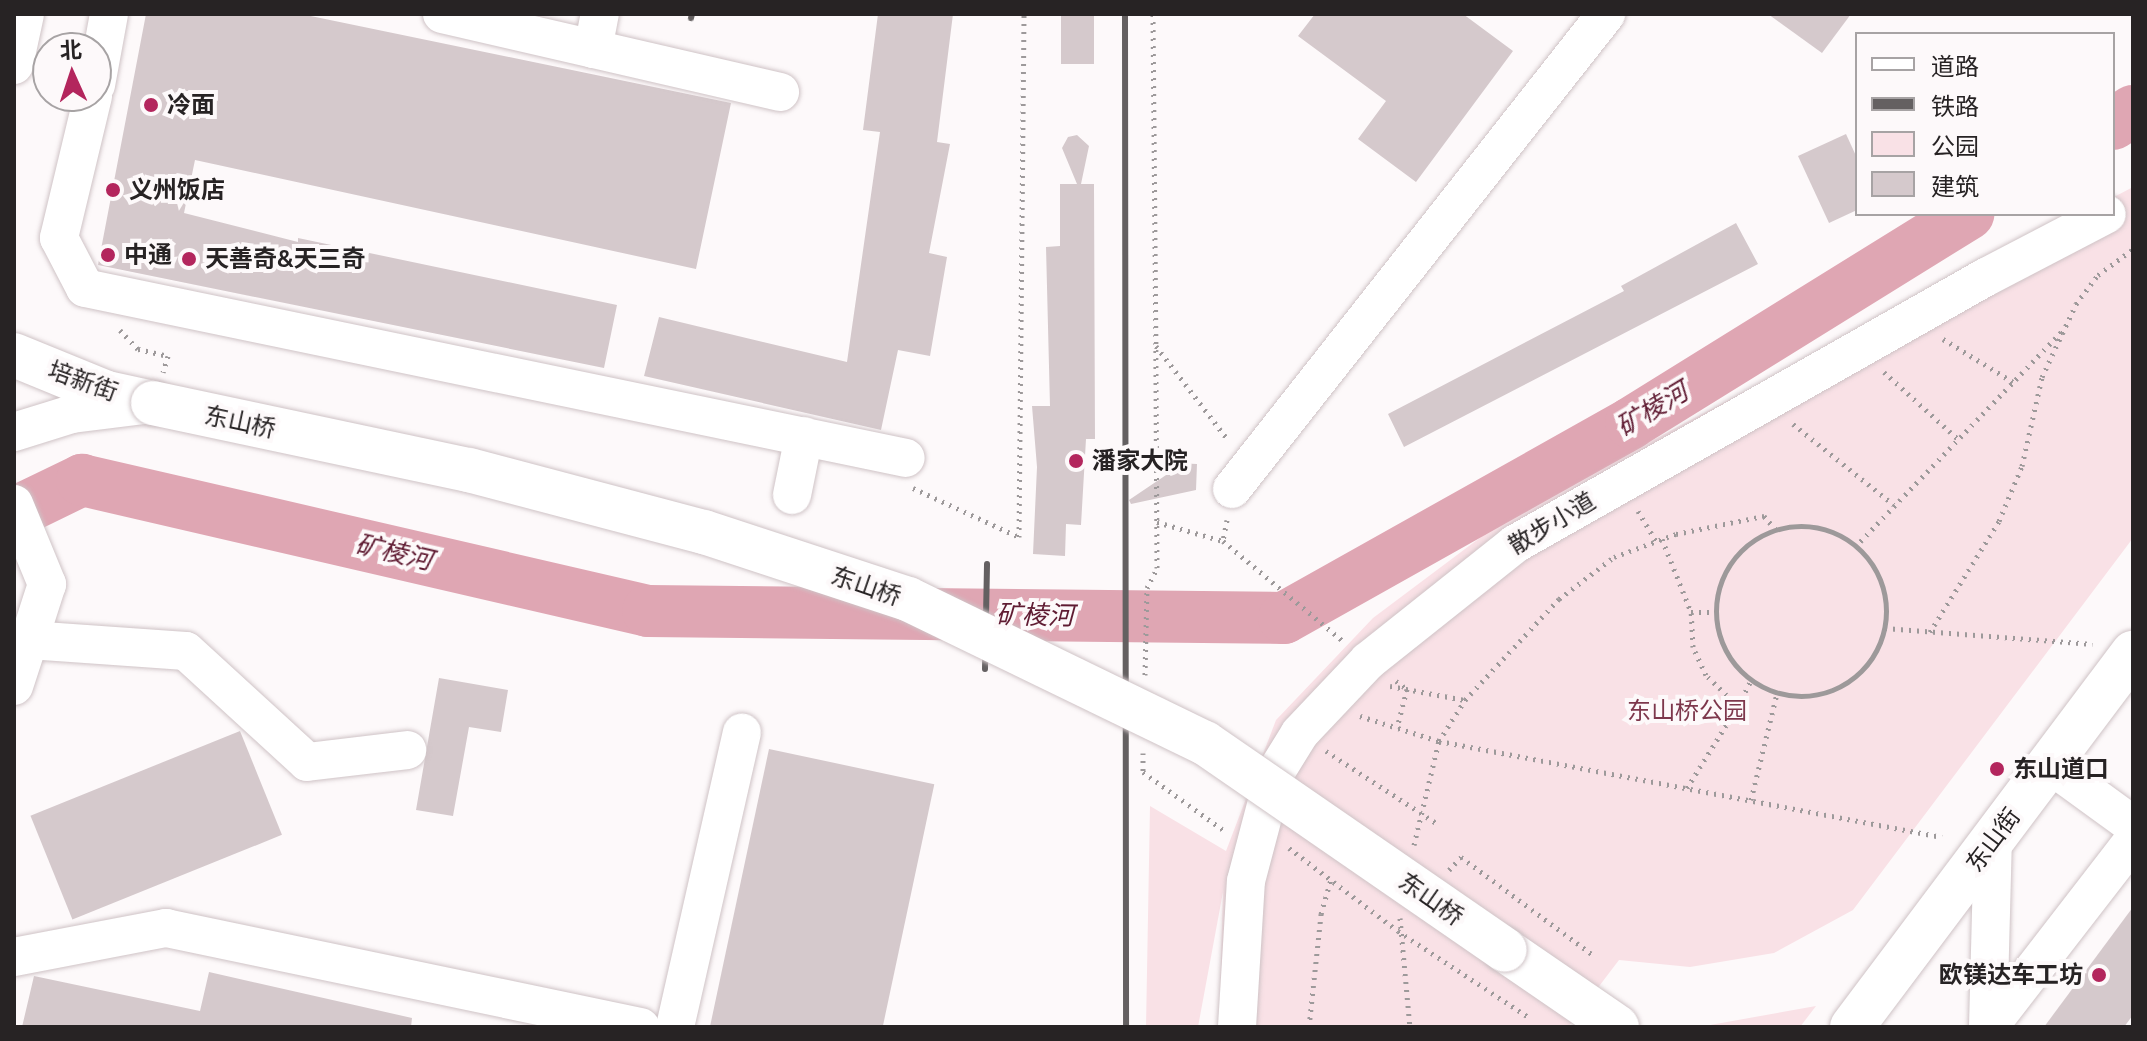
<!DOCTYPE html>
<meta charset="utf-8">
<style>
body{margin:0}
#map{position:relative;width:2147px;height:1041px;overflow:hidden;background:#fdf9fa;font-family:Ubuntu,"Noto Sans SC",sans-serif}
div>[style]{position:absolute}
.green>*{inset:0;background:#f9e1e6}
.river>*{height:52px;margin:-26px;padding:0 26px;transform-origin:26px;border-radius:26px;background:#dfa6b3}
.building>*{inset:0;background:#d5c9cc;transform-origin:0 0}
.path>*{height:5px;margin-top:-2.5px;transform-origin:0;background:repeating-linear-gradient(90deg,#9d999a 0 2px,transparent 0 8px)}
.path>.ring{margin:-2.5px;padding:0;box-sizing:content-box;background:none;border:5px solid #9d999a;border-radius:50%}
.roads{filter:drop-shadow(0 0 2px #cfc3c6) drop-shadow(0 0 2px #cfc3c6)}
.minor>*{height:38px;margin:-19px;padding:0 19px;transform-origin:19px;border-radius:19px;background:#fff}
.major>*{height:44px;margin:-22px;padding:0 22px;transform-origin:22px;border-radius:22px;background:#fff}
.rail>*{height:6px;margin:-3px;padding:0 3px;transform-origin:3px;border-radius:3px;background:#646061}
.bridges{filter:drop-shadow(0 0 2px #cfc3c6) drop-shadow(0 0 2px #cfc3c6)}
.major-bridge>*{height:44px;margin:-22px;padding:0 22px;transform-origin:22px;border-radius:22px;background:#fff}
.dots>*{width:22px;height:22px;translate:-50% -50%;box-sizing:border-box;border:4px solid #fdf9fa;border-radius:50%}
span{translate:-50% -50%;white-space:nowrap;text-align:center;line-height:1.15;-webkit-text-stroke:8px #fdf9fa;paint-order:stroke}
.poi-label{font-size:24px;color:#272324;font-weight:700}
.left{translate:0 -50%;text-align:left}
.right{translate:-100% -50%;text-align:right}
.street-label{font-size:24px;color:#272324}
.park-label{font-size:24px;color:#7d374c}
.water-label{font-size:26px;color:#5f1b32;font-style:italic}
.frame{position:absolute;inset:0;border:16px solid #272324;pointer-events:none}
.legend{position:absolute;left:1855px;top:32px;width:260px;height:184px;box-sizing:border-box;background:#fdf9fa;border:2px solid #a7a3a4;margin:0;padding:10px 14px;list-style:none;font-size:24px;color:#272324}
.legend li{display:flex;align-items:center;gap:16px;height:40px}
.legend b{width:40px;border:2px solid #a7a3a4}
.north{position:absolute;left:32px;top:32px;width:80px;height:80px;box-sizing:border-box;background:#fdf9fa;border:2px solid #a7a3a4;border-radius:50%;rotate:357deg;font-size:22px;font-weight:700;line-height:32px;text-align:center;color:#272324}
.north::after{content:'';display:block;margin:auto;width:28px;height:36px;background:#b3265d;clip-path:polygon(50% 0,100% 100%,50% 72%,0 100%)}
</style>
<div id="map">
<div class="green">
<i style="clip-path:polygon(2133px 187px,2133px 538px,1853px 910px,1774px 953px,1690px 967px,1619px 960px,1568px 1027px,1219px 1027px,1223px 892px,1198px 1027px,1146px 1027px,1150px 806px,1226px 851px,1276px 720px,1373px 618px,1509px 516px)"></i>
<i style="clip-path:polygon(1816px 1006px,1800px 1027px,1699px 1027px)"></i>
</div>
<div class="river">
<i style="left:2113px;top:124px;width:24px;rotate:-33deg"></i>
<i style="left:14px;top:513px;width:76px;rotate:-25.9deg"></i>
<i style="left:82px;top:480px;width:581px;rotate:13.03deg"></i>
<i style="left:648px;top:611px;width:636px;rotate:0.63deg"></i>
<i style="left:1284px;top:618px;width:398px;rotate:-29.3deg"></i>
<i style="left:1631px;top:423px;width:397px;rotate:-31.8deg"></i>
</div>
<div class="building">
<i style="clip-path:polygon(146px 14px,301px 14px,731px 103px,696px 269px,195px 160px,184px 213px,298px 242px,298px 238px,617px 305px,604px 368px,98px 265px)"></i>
<i style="clip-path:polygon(878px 14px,953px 14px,937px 142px,950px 144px,929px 253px,947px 257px,930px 356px,898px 350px,881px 430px,644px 376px,659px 317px,847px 362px,880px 132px,863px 130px)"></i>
<i style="left:1061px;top:14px;width:33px;height:50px"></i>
<i style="clip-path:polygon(1315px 14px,1463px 14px,1513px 51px,1416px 182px,1358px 139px,1386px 101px,1298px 36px)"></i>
<i style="clip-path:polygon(1768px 14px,1851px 14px,1822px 53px)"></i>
<i style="clip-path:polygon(1846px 134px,1857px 158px,1857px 210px,1829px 223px,1798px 156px)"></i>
<i style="clip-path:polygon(1077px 135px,1089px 146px,1081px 184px,1094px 184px,1095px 439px,1086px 439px,1081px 525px,1066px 524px,1065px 556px,1033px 554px,1037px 467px,1032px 406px,1050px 406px,1046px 247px,1060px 246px,1060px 184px,1077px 184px,1062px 148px,1068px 137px)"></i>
<i style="clip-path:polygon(1736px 223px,1758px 264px,1404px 447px,1388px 414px,1624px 291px,1621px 286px)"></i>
<i style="clip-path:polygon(1175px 463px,1197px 464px,1196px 490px,1131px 504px,1129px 500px,1175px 469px)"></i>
<i style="clip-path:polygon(439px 678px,508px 690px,501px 732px,469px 727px,453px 816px,416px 810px)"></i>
<i style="left:240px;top:731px;width:112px;height:226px;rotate:68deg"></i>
<i style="left:769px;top:749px;width:169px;height:285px;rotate:12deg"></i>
<i style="clip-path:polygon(2133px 907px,2133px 1015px,2124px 1027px,2044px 1027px)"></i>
<i style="clip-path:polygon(209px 972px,412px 1018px,411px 1027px,22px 1027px,34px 976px,200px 1011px)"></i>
</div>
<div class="path">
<i style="left:1153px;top:14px;width:332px;rotate:89.5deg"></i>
<i style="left:1156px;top:346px;width:118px;rotate:52.5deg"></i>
<i style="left:120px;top:330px;width:26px;rotate:47deg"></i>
<i style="left:138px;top:349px;width:31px;rotate:13deg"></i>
<i style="left:168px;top:356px;width:17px;rotate:107deg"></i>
<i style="left:1943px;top:339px;width:82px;rotate:31.6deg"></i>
<i style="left:1884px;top:372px;width:100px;rotate:42.2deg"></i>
<i style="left:1793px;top:424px;width:129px;rotate:38.7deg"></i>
<i style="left:913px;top:488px;width:117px;rotate:24.8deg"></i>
<i style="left:1019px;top:537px;width:523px;rotate:-89.45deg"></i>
<i style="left:1638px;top:511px;width:35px;rotate:59deg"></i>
<i style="left:1227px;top:520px;width:21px;rotate:101deg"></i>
<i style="left:1223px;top:541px;width:156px;rotate:39.8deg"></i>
<i style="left:1157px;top:522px;width:69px;rotate:16.1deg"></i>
<i class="ring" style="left:1716px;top:526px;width:165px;height:165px"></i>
<i style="left:1662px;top:539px;width:79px;rotate:68.3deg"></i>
<i style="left:1855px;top:547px;width:299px;rotate:-46.2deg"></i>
<i style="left:1885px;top:628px;width:208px;rotate:4.4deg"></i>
<i style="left:1930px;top:632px;width:131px;rotate:-58.1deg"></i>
<i style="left:1999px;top:521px;width:60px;rotate:-67.3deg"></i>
<i style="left:2022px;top:466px;width:91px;rotate:-77.3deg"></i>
<i style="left:2042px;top:377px;width:81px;rotate:-65deg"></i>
<i style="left:2076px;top:304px;width:36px;rotate:-53deg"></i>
<i style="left:2098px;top:275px;width:44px;rotate:-36.6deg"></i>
<i style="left:1145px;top:675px;width:87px;rotate:-88.7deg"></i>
<i style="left:1147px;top:588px;width:22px;rotate:-63deg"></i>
<i style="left:1157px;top:568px;width:221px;rotate:-90.3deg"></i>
<i style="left:1396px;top:681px;width:14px;rotate:36deg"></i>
<i style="left:1407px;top:689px;width:40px;rotate:104.4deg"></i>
<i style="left:1390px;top:686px;width:76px;rotate:10.6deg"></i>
<i style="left:1738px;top:706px;width:28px;rotate:-63deg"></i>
<i style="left:1360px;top:716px;width:83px;rotate:17.6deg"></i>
<i style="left:1439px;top:741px;width:512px;rotate:10.81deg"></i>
<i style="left:1326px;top:751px;width:135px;rotate:33.2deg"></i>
<i style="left:1143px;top:753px;width:19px;rotate:90deg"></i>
<i style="left:1143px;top:772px;width:102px;rotate:35.9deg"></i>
<i style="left:1687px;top:788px;width:97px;rotate:-58.1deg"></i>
<i style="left:1738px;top:706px;width:45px;rotate:-135.9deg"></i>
<i style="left:1706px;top:675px;width:31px;rotate:-115deg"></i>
<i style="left:1693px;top:647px;width:35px;rotate:-93deg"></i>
<i style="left:1691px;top:612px;width:25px"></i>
<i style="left:1751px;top:800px;width:110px;rotate:-76.3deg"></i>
<i style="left:1414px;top:845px;width:107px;rotate:-76.5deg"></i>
<i style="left:1439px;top:741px;width:49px;rotate:-57.6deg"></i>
<i style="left:1465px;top:700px;width:138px;rotate:-47.1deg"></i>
<i style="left:1559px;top:599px;width:69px;rotate:-37.4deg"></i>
<i style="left:1614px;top:557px;width:66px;rotate:-20.4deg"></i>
<i style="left:1676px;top:534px;width:90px;rotate:-11.6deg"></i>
<i style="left:1764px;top:516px;width:20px;rotate:49deg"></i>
<i style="left:1289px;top:848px;width:137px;rotate:37.3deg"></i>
<i style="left:1398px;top:931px;width:158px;rotate:33.4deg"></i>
<i style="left:1449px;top:870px;width:18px;rotate:-47deg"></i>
<i style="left:1461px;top:857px;width:164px;rotate:36.6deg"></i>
<i style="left:1400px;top:918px;width:109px;rotate:84.8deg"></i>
<i style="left:1309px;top:1027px;width:114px;rotate:-83.9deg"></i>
<i style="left:1321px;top:914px;width:35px;rotate:-74deg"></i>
</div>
<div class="roads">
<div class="minor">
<i style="left:442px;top:14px;width:347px;rotate:13deg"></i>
<i style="left:593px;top:49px;width:36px;rotate:-79deg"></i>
<i style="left:14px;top:65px;width:52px;rotate:-77.8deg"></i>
<i style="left:96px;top:85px;width:72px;rotate:-79.6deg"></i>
<i style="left:93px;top:96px;width:146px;rotate:103.5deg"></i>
<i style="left:59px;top:238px;width:56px;rotate:62.5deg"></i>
<i style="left:85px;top:288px;width:838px;rotate:11.7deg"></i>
<i style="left:14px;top:432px;width:61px;rotate:-17.2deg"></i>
<i style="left:72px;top:414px;width:73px;rotate:-7.1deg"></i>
<i style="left:1232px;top:489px;width:605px;rotate:-51.78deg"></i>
<i style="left:792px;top:495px;width:60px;rotate:-78.5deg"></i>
<i style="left:14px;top:504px;width:87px;rotate:67.6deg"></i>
<i style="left:47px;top:584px;width:59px;rotate:107.8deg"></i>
<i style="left:29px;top:640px;width:157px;rotate:4deg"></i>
<i style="left:186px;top:651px;width:164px;rotate:42.5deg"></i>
<i style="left:307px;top:762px;width:101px;rotate:-6.8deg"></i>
<i style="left:14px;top:686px;width:48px;rotate:-71.9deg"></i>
<i style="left:2049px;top:764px;width:104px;rotate:36deg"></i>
<i style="left:14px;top:957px;width:155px;rotate:-10.8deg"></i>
<i style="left:166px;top:928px;width:485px;rotate:11.8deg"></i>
<i style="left:675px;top:1027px;width:302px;rotate:-77.2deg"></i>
<i style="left:1237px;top:1027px;width:146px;rotate:-86.5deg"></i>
<i style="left:1246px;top:881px;width:110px;rotate:-75.2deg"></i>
<i style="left:1274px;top:775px;width:49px;rotate:-58.2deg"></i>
<i style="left:1300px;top:733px;width:99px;rotate:-46.6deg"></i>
<i style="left:1368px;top:661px;width:188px;rotate:-38.5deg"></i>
<i style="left:1515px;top:544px;width:541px;rotate:-29.55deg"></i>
<i style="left:1986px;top:277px;width:136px;rotate:-27.5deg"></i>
<i style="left:1988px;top:1027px;width:187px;rotate:-88.5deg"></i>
<i style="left:1989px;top:1027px;width:235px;rotate:-52.3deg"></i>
</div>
<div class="major">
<i style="left:14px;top:355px;width:100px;rotate:22.2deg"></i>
<i style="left:107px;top:393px;width:47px;rotate:12.3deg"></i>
<i style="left:1505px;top:950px;width:136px;rotate:34.5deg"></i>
<i style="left:1852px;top:1027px;width:468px;rotate:-53.1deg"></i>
</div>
</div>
<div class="rail">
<i style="left:1125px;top:14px;width:1013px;rotate:89.94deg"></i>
<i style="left:691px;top:18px;width:4px;rotate:-76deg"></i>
<i style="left:985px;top:669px;width:105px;rotate:-88.9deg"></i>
</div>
<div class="bridges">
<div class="major-bridge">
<i style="left:153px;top:403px;width:323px;rotate:12deg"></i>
<i style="left:469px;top:470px;width:243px;rotate:14.8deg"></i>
<i style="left:704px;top:532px;width:215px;rotate:18.2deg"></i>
<i style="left:908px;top:599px;width:330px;rotate:25.9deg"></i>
<i style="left:1205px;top:743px;width:364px;rotate:34.6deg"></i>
</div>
</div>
<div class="dots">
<i style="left:151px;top:105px;background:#b3265d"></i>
<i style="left:113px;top:190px;background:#b3265d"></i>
<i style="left:108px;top:255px;background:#b3265d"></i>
<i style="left:189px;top:259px;background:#b3265d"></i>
<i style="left:1076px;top:461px;background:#b3265d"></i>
<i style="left:1997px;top:769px;background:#b3265d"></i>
<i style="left:2099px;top:975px;background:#b3265d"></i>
</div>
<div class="poi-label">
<span class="left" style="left:167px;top:105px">冷面</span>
<span class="left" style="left:129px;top:190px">义州饭店</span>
<span class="left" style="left:124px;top:255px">中通</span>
<span class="left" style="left:205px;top:259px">天善奇&amp;天三奇</span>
<span class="left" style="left:1092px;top:461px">潘家大院</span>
<span class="left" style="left:2013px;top:769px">东山道口</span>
<span class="right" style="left:2083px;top:975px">欧镁达车工坊</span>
</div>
<div class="street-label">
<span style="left:83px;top:381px;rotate:20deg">培新街</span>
<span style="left:240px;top:422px;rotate:12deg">东山桥</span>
<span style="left:1552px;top:523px;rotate:-31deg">散步小道</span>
<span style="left:866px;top:586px;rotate:19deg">东山桥</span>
<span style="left:1993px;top:840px;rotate:-53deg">东山街</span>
<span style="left:1431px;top:899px;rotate:35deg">东山桥</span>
</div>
<div class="park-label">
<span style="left:1687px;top:711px">东山桥公园</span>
</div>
<div class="water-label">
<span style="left:1652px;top:409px;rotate:-31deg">矿棱河</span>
<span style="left:394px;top:552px;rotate:13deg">矿棱河</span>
<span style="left:1035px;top:615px;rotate:1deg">矿棱河</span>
</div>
<div class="frame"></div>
<ul class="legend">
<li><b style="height:10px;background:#fff"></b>道路</li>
<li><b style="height:10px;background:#646061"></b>铁路</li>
<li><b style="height:22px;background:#f9e1e6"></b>公园</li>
<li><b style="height:22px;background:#d5c9cc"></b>建筑</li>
</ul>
<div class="north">北</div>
</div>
